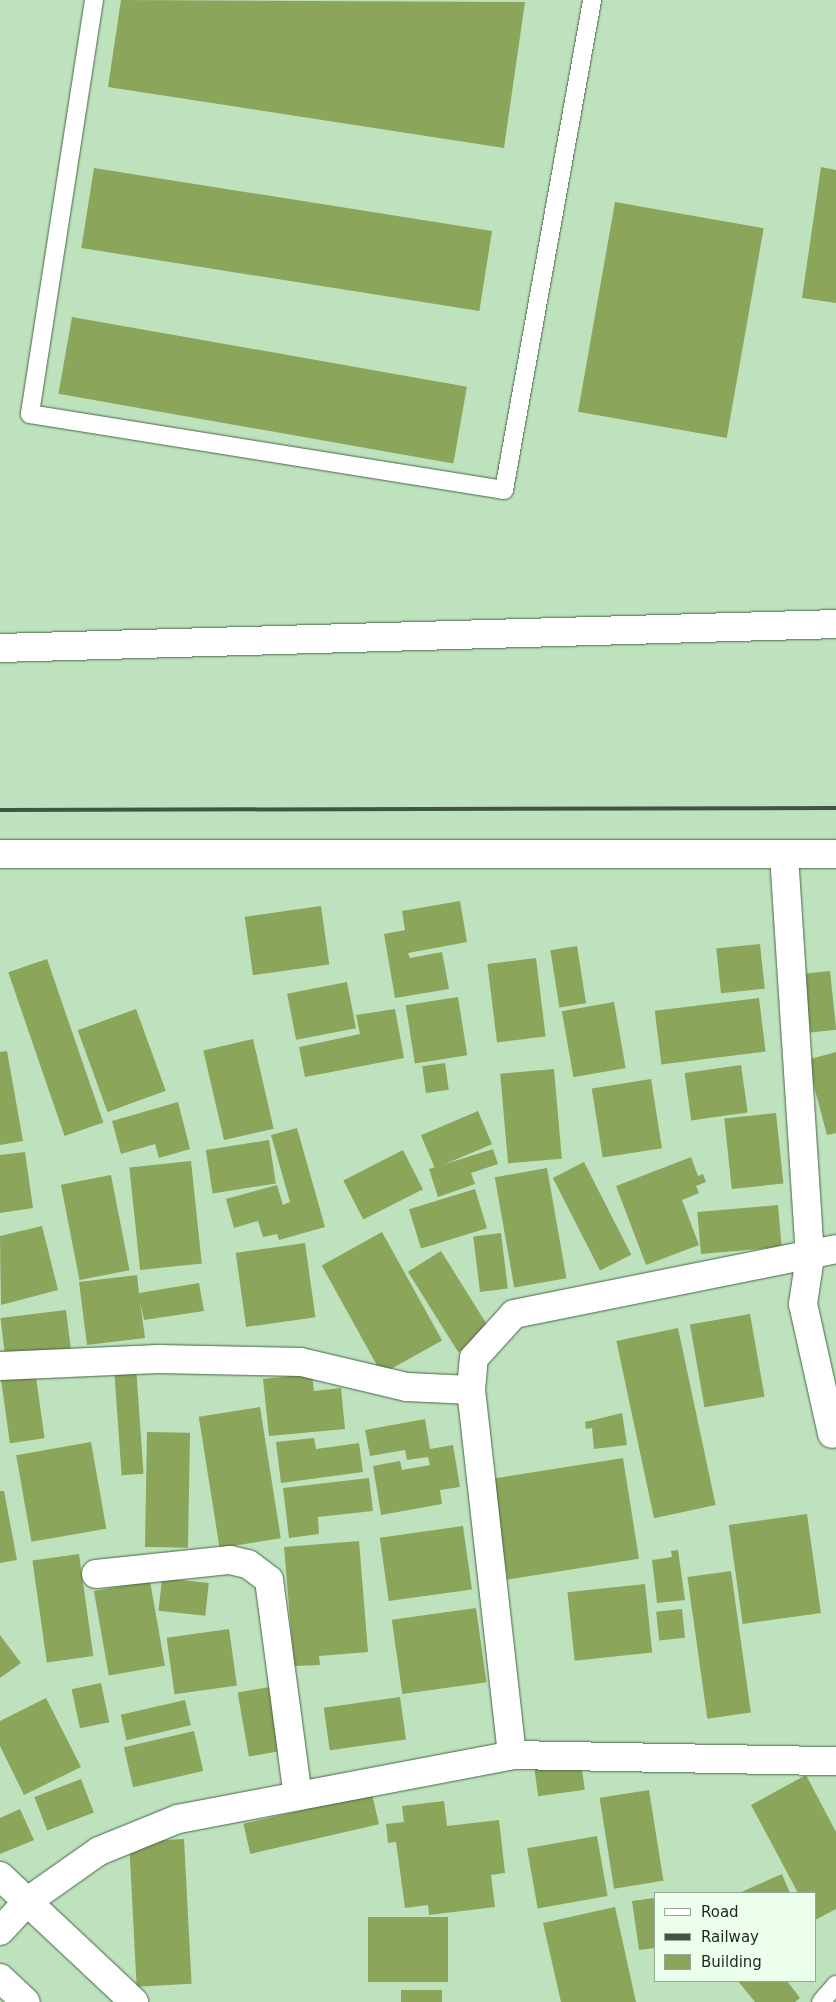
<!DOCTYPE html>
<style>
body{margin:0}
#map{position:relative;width:836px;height:2002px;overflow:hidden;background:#bfe2be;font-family:"DejaVu Sans",sans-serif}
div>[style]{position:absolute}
.building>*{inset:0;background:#8ba55a;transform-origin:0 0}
.roads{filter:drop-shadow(0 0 1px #476647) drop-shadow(0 0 1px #476647)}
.service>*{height:18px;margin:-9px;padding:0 9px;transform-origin:9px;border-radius:9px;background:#fff}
.minor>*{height:28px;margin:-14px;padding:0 14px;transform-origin:14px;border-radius:14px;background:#fff}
.tertiary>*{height:28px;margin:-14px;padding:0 14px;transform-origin:14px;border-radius:14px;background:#fff}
.primary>*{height:28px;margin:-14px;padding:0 14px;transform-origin:14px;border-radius:14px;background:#fff}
.rail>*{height:4px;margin:-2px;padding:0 2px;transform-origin:2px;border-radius:2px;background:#425442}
span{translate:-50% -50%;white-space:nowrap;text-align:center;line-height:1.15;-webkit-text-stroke:5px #ecfeec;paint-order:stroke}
.legend{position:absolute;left:654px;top:1892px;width:162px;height:90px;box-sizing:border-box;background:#ecfeec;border:1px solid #98a898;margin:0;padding:6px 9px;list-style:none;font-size:15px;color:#1b281b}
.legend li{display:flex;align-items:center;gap:10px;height:25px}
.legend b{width:25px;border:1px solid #98a898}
</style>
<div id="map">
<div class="building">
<i style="clip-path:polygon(121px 0,525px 2px,504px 148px,108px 87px)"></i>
<i style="clip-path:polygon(821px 167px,836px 170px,836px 303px,802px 298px)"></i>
<i style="left:94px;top:168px;width:403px;height:81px;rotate:9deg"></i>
<i style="left:615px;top:202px;width:151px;height:213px;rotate:10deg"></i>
<i style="left:72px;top:317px;width:401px;height:78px;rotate:10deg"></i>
<i style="clip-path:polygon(460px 901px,467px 942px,408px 953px,410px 958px,442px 952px,449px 989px,395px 998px,384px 934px,405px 930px,402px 911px)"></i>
<i style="left:321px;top:906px;width:59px;height:77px;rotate:82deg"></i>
<i style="left:760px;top:944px;width:45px;height:44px;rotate:84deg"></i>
<i style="left:577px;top:946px;width:58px;height:27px;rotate:81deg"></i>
<i style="left:536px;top:958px;width:79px;height:49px;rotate:83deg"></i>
<i style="left:47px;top:959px;width:173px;height:41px;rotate:71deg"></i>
<i style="left:830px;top:971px;width:59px;height:26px;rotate:84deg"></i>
<i style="left:347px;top:982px;width:47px;height:61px;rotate:79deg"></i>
<i style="left:458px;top:997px;width:59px;height:53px;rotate:81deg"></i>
<i style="left:759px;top:998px;width:54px;height:105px;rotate:83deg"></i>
<i style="left:614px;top:1002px;width:67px;height:53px;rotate:80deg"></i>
<i style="left:136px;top:1009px;width:87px;height:62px;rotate:70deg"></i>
<i style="clip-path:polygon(395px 1009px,404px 1058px,305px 1077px,299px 1047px,360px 1034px,356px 1015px)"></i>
<i style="left:253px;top:1039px;width:92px;height:51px;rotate:77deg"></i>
<i style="clip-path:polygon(7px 1051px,23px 1141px,0 1145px,0 1052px)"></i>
<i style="clip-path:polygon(836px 1052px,836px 1133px,827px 1135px,807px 1060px)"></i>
<i style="left:445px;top:1063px;width:27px;height:23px;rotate:82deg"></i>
<i style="left:741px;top:1065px;width:48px;height:57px;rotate:82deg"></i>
<i style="left:554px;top:1069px;width:90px;height:54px;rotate:85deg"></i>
<i style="left:651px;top:1079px;width:70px;height:60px;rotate:81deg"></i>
<i style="clip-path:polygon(178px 1102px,190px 1149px,159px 1158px,155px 1144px,121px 1154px,112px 1121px)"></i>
<i style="left:478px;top:1111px;width:36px;height:62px;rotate:67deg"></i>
<i style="left:776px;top:1113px;width:71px;height:52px;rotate:84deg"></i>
<i style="clip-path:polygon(297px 1128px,325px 1227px,279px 1240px,277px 1234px,263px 1237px,258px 1221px,234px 1228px,226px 1199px,277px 1185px,283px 1205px,290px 1202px,271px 1135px)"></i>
<i style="left:269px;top:1140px;width:44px;height:64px;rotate:81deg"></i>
<i style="clip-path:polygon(493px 1149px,498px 1164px,471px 1173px,475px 1184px,438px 1197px,429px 1169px)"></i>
<i style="left:403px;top:1150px;width:44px;height:67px;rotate:63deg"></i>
<i style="clip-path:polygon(25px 1152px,33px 1208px,0 1213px,0 1155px)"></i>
<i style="clip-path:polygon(691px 1157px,698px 1176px,703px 1174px,706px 1182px,696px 1186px,699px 1193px,682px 1200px,699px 1245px,646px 1265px,616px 1186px)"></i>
<i style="left:191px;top:1161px;width:103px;height:62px;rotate:84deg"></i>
<i style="left:584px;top:1162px;width:104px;height:35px;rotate:63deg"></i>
<i style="left:547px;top:1168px;width:112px;height:53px;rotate:80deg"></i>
<i style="left:111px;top:1175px;width:97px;height:51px;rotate:79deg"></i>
<i style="left:475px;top:1189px;width:41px;height:69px;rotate:73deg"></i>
<i style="left:778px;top:1205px;width:42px;height:81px;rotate:85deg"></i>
<i style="clip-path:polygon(42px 1226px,58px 1290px,1px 1305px,0 1236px)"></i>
<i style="left:382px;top:1232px;width:124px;height:69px;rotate:61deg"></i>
<i style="left:501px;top:1233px;width:56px;height:28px;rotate:83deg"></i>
<i style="left:305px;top:1243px;width:75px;height:70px;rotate:82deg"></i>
<i style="left:441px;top:1251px;width:95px;height:39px;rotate:58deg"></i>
<i style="clip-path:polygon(137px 1275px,139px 1293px,199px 1283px,204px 1311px,144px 1320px,140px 1302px,145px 1338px,87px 1345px,79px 1282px)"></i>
<i style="left:66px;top:1310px;width:43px;height:66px;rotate:83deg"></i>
<i style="left:750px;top:1314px;width:84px;height:61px;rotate:80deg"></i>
<i style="left:678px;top:1328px;width:181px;height:63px;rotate:78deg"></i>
<i style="left:136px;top:1366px;width:108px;height:22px;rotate:86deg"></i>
<i style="left:35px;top:1370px;width:69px;height:35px;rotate:82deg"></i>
<i style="clip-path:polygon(312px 1374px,314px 1391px,341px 1388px,345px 1429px,269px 1436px,263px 1379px)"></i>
<i style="left:260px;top:1407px;width:133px;height:62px;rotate:81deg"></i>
<i style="clip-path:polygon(622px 1413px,627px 1445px,594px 1449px,592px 1428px,586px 1429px,585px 1422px)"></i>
<i style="clip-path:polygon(425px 1419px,430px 1449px,453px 1445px,460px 1487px,440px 1490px,442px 1504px,381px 1515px,373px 1466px,400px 1461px,402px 1470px,430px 1465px,428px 1457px,407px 1460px,405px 1450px,370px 1456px,365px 1430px)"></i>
<i style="left:147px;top:1432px;width:43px;height:115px;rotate:1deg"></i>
<i style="clip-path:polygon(314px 1438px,316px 1449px,359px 1443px,363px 1472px,281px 1483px,276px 1442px)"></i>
<i style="left:91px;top:1442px;width:88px;height:76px;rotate:80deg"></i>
<i style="left:623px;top:1458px;width:102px;height:133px;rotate:81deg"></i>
<i style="clip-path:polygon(369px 1478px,373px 1511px,318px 1517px,319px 1534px,289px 1538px,283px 1488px)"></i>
<i style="clip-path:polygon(0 1491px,4px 1491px,17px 1560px,0 1563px)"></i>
<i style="left:807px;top:1514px;width:100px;height:79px;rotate:82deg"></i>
<i style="left:463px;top:1526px;width:64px;height:84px;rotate:82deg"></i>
<i style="clip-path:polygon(359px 1541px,368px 1652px,319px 1656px,320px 1665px,294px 1666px,284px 1547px)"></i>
<i style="clip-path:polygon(678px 1550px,685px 1600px,657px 1603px,652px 1560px,672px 1557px,671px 1551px)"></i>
<i style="left:79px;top:1554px;width:103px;height:47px;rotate:82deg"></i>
<i style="left:731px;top:1571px;width:143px;height:44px;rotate:82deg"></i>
<i style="left:162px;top:1578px;width:47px;height:33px;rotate:6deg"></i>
<i style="left:150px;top:1581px;width:86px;height:57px;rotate:80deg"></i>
<i style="left:645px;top:1584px;width:69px;height:78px;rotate:84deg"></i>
<i style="left:476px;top:1608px;width:75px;height:85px;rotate:82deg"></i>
<i style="left:682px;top:1609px;width:29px;height:26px;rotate:84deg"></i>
<i style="left:229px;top:1629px;width:57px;height:63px;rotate:82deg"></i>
<i style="clip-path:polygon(0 1635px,21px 1663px,0 1678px)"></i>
<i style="left:101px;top:1683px;width:40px;height:30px;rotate:78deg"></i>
<i style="left:275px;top:1686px;width:65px;height:38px;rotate:80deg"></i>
<i style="left:400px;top:1697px;width:43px;height:77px;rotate:82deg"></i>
<i style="clip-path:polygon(46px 1698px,81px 1767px,24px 1795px,0 1746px,0 1721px)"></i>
<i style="left:185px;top:1700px;width:26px;height:66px;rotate:77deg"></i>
<i style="left:194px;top:1731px;width:41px;height:72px;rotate:77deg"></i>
<i style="left:581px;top:1763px;width:27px;height:47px;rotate:82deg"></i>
<i style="clip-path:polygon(806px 1775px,836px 1832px,836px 1909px,815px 1920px,815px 1893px,798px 1893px,751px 1805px)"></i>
<i style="left:81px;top:1779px;width:36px;height:50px;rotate:69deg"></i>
<i style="left:649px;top:1790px;width:92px;height:50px;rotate:81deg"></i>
<i style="left:372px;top:1794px;width:31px;height:132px;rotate:77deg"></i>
<i style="clip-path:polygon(444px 1801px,447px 1826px,499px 1820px,505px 1873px,491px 1875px,495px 1907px,429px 1915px,428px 1905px,405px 1908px,396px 1842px,388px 1843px,386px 1824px,404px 1822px,402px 1806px)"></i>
<i style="clip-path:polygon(20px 1809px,34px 1840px,0 1854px,0 1818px)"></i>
<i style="left:597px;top:1836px;width:61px;height:71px;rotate:80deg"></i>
<i style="left:184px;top:1839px;width:145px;height:55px;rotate:87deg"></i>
<i style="clip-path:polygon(782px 1874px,790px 1893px,739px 1893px)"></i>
<i style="clip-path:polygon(655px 1898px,655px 1948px,639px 1950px,632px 1901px)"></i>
<i style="clip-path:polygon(615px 1907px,636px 2002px,561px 2002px,543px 1923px)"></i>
<i style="left:368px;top:1917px;width:80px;height:65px"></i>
<i style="clip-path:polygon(738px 1981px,787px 1981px,800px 1998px,795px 2002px,755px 2002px)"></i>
<i style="left:442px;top:1990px;width:12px;height:41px;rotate:90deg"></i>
</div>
<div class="roads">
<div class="service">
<i style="left:94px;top:0;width:419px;rotate:98.8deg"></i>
<i style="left:30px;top:414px;width:480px;rotate:9.1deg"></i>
<i style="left:504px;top:490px;width:498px;rotate:-79.8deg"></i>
<i style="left:821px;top:2002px;width:23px;rotate:-49deg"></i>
</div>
<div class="minor">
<i style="left:0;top:648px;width:836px;rotate:-1.64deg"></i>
<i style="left:784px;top:855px;width:403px;rotate:86.3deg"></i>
<i style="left:810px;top:1257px;width:48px;rotate:98.5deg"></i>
<i style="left:803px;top:1304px;width:133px;rotate:77.4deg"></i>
<i style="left:0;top:1366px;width:158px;rotate:-2.5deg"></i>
<i style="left:158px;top:1359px;width:143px;rotate:1.2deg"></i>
<i style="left:301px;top:1362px;width:109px;rotate:13.3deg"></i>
<i style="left:407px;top:1387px;width:64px;rotate:2.7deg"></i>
<i style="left:96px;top:1574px;width:135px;rotate:-6deg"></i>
<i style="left:230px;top:1560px;width:18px;rotate:13deg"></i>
<i style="left:248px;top:1564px;width:26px;rotate:37deg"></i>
<i style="left:269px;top:1580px;width:218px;rotate:82.4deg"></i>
<i style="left:512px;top:1755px;width:367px;rotate:-96.4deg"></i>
<i style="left:471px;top:1390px;width:32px;rotate:-85deg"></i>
<i style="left:474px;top:1358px;width:59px;rotate:-47.7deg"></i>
<i style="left:514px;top:1314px;width:328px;rotate:-11.4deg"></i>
<i style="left:0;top:1876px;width:184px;rotate:43.2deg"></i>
<i style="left:0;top:1931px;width:41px;rotate:-47deg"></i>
<i style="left:28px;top:1901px;width:87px;rotate:-35.2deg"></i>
<i style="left:99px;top:1851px;width:85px;rotate:-22.1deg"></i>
<i style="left:178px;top:1819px;width:340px;rotate:-10.8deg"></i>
<i style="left:512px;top:1755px;width:324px;rotate:1.1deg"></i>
</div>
<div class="tertiary">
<i style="left:0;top:854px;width:836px"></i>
</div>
<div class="primary">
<i style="left:0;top:1978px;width:35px;rotate:43deg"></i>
</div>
</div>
<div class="rail">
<i style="left:0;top:810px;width:836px;rotate:-0.14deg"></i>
</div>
<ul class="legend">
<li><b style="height:6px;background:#fff"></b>Road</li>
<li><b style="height:6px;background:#425442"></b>Railway</li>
<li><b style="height:14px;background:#8ba55a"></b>Building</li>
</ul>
</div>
